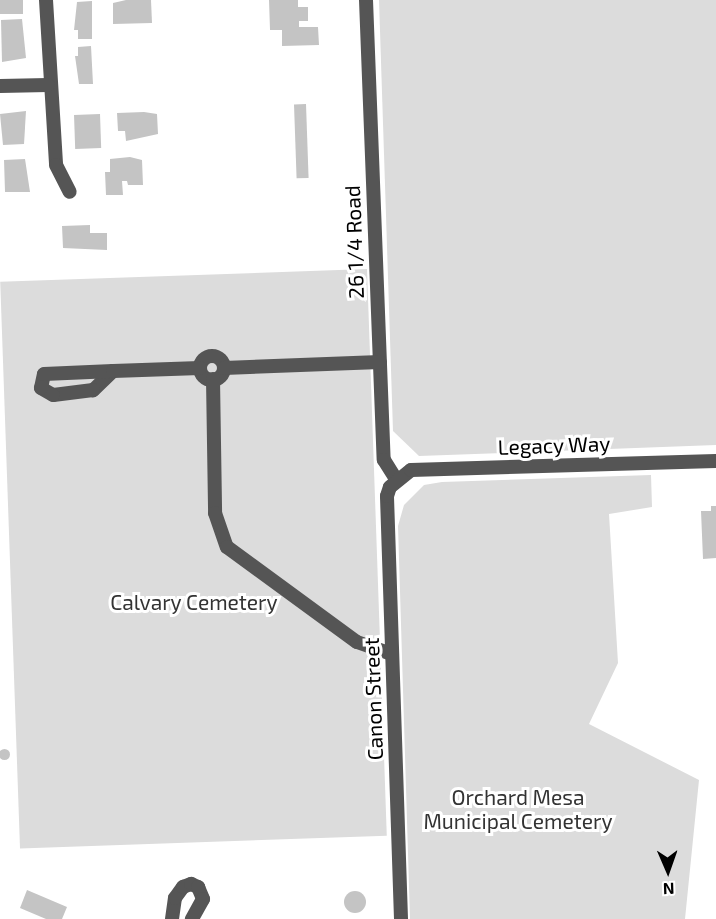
<!DOCTYPE html>
<style>
body{margin:0}
#map{position:relative;width:716px;height:919px;overflow:hidden;background:#fff;font-family:"Exo 2",sans-serif}
div>[style]{position:absolute}
.green>*{inset:0;background:#dcdcdc;transform-origin:0 0}
.building>*{inset:0;background:#c4c4c4;transform-origin:0 0}
.round{border-radius:50%}
.minor>*{height:14px;margin:-7px;padding:0 7px;transform-origin:7px;border-radius:7px;background:#555}
.minor>.ring{margin:-7px;padding:0;box-sizing:content-box;background:none;border:14px solid #555;border-radius:50%}
span{translate:-50% -50%;white-space:nowrap;text-align:center;line-height:1.15;-webkit-text-stroke:6px #fff;paint-order:stroke}
.street-label{font-size:21px;color:#000}
.park-label{font-size:21px;color:#333}
.north{position:absolute;left:638px;top:841px;width:60px;height:60px;-webkit-text-stroke:4px #fff;paint-order:stroke;rotate:178deg;font-size:16px;font-weight:700;line-height:24px;text-align:center;color:#000}
.north::after{content:'';display:block;margin:auto;width:21px;height:27px;background:#000;clip-path:polygon(50% 0,100% 100%,50% 72%,0 100%)}
</style>
<div id="map">
<div class="green">
<i style="clip-path:polygon(379px 0,716px 0,716px 445px,419px 456px,393px 431px)"></i>
<i style="left:367px;top:269px;width:567px;height:367px;rotate:88deg"></i>
<i style="clip-path:polygon(651px 475px,652px 507px,609px 514px,618px 663px,589px 724px,699px 780px,685px 919px,410px 919px,398px 526px,404px 505px,424px 485px,442px 482px)"></i>
</div>
<div class="building">
<i style="left:0;top:0;width:23px;height:14px"></i>
<i style="clip-path:polygon(126px 0,151px 0,152px 23px,113px 24px,113px 3px)"></i>
<i style="clip-path:polygon(269px 0,298px 0,298px 7px,308px 7px,308px 21px,299px 21px,299px 27px,318px 27px,319px 45px,282px 46px,282px 30px,270px 30px)"></i>
<i style="clip-path:polygon(92px 1px,92px 39px,78px 39px,78px 30px,74px 30px,77px 2px)"></i>
<i style="clip-path:polygon(22px 19px,26px 58px,2px 62px,1px 20px)"></i>
<i style="clip-path:polygon(91px 46px,93px 84px,79px 84px,75px 56px,78px 56px,78px 47px)"></i>
<i style="left:306px;top:104px;width:74px;height:12px;rotate:88deg"></i>
<i style="clip-path:polygon(26px 111px,24px 144px,3px 145px,0 114px)"></i>
<i style="clip-path:polygon(144px 112px,157px 114px,158px 134px,126px 141px,125px 131px,118px 131px,117px 113px)"></i>
<i style="left:100px;top:114px;width:34px;height:26px;rotate:88deg"></i>
<i style="clip-path:polygon(130px 157px,142px 160px,143px 185px,128px 185px,127px 181px,122px 181px,123px 195px,106px 195px,105px 172px,110px 172px,110px 159px)"></i>
<i style="clip-path:polygon(25px 159px,30px 192px,5px 192px,4px 160px)"></i>
<i style="clip-path:polygon(90px 225px,90px 233px,107px 233px,107px 250px,63px 248px,62px 226px)"></i>
<i style="clip-path:polygon(711px 506px,716px 506px,716px 558px,703px 559px,701px 511px,711px 511px)"></i>
<i class="round" style="left:-1.5px;top:748.5px;width:11px;height:11px"></i>
<i style="clip-path:polygon(27px 890px,67px 907px,62px 919px,46px 919px,20px 908px)"></i>
<i class="round" style="left:344px;top:891px;width:22px;height:22px"></i>
</div>
<div class="minor">
<i style="left:46px;top:0;width:165px;rotate:86.5deg"></i>
<i style="left:56px;top:165px;width:30px;rotate:63deg"></i>
<i style="left:366px;top:0;width:460px;rotate:87.8deg"></i>
<i style="left:384px;top:460px;width:22px;rotate:58deg"></i>
<i style="left:0;top:86px;width:48px;rotate:-1.2deg"></i>
<i class="ring" style="left:200px;top:356px;width:10px;height:10px"></i>
<i style="left:224px;top:368px;width:156px;rotate:-2.2deg"></i>
<i style="left:113px;top:371px;width:28px;rotate:136deg"></i>
<i style="left:93px;top:390px;width:40px;rotate:172.9deg"></i>
<i style="left:53px;top:395px;width:14px;rotate:-150deg"></i>
<i style="left:41px;top:388px;width:14px;rotate:-78deg"></i>
<i style="left:44px;top:374px;width:69px;rotate:-2.5deg"></i>
<i style="left:113px;top:371px;width:87px;rotate:-2deg"></i>
<i style="left:213px;top:379px;width:134px;rotate:89.1deg"></i>
<i style="left:215px;top:513px;width:36px;rotate:71deg"></i>
<i style="left:227px;top:547px;width:161px;rotate:36.2deg"></i>
<i style="left:357px;top:642px;width:37px;rotate:19deg"></i>
<i style="left:172px;top:919px;width:21px;rotate:-82deg"></i>
<i style="left:175px;top:898px;width:14px;rotate:-54deg"></i>
<i style="left:183px;top:887px;width:9px;rotate:-21deg"></i>
<i style="left:191px;top:884px;width:8px;rotate:23deg"></i>
<i style="left:198px;top:887px;width:13px;rotate:67deg"></i>
<i style="left:203px;top:899px;width:23px;rotate:119deg"></i>
<i style="left:401px;top:919px;width:423px;rotate:-91.9deg"></i>
<i style="left:387px;top:496px;width:9px;rotate:-72deg"></i>
<i style="left:390px;top:487px;width:27px;rotate:-39deg"></i>
<i style="left:411px;top:470px;width:305px;rotate:-1.7deg"></i>
</div>
<div class="street-label">
<span style="left:354px;top:242px;rotate:-92deg">26 1/4 Road</span>
<span style="left:554px;top:445px;rotate:-2deg">Legacy Way</span>
<span style="left:373px;top:699px;rotate:-92deg">Canon Street</span>
</div>
<div class="park-label">
<span style="left:194px;top:602px">Calvary Cemetery</span>
<span style="left:518px;top:809px">Orchard Mesa<br>Municipal Cemetery</span>
</div>
<div class="north">N</div>
</div>
